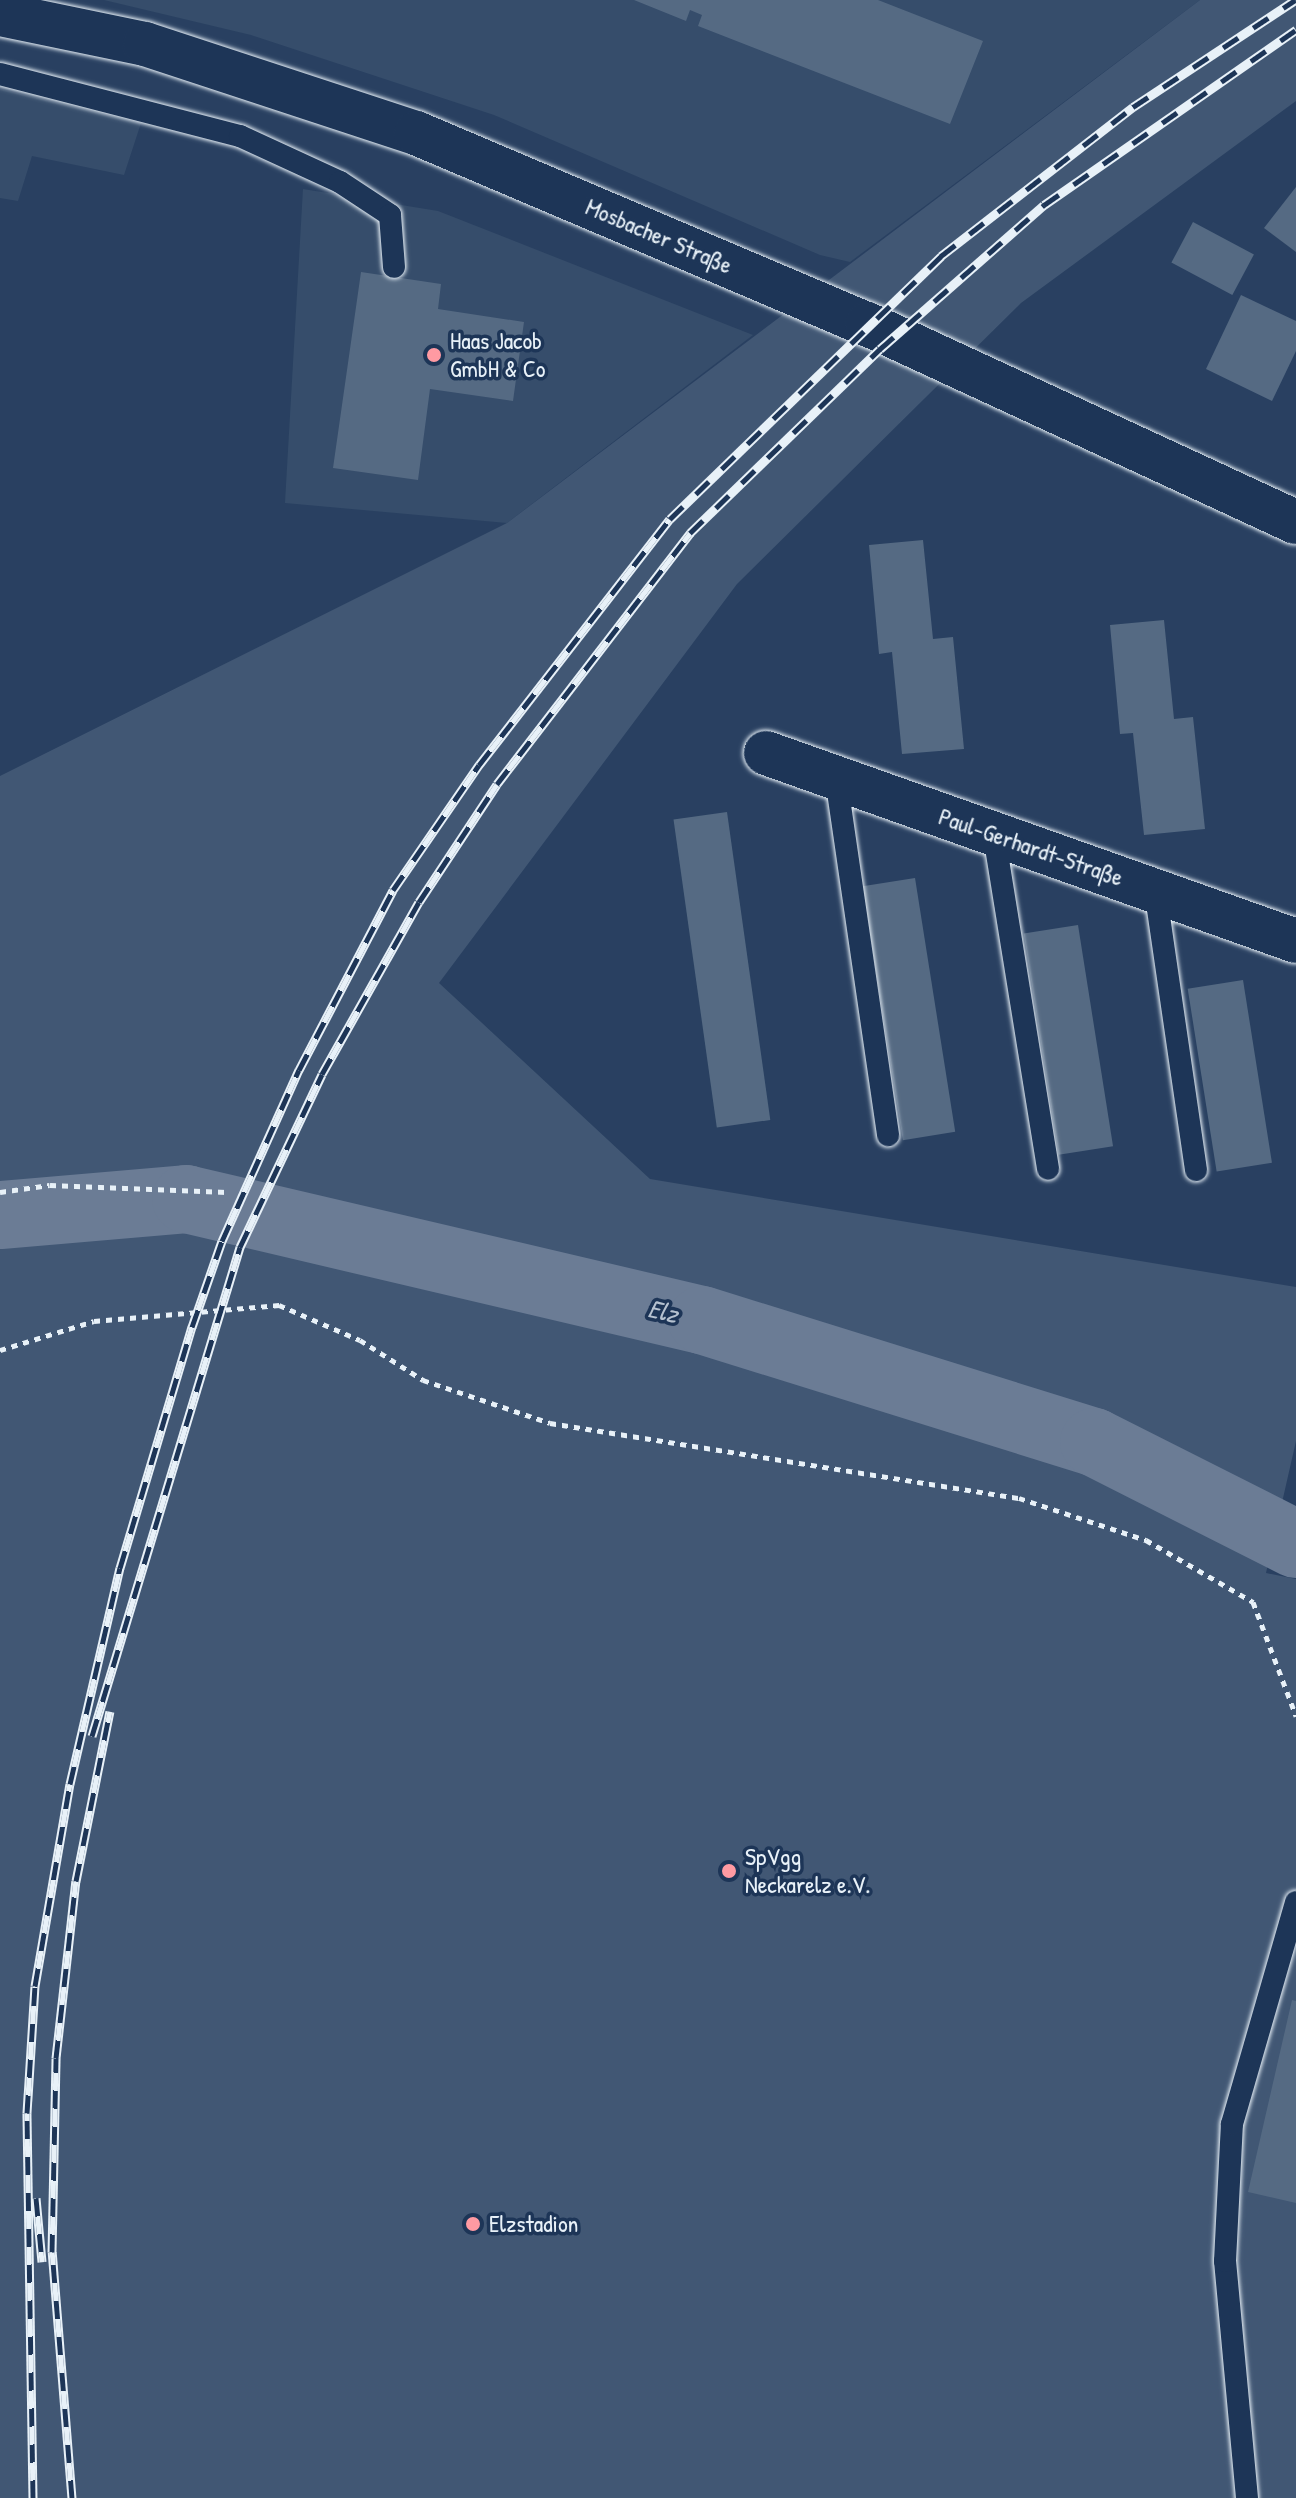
<!DOCTYPE html>
<meta charset="utf-8">
<style>
body{margin:0}
#map{position:relative;width:1296px;height:2498px;overflow:hidden;background:#294061;font-family:"Patrick Hand",sans-serif}
div>[style]{position:absolute}
.built>*{inset:0;background:#364d6b}
.green>*{inset:0;background:#415774}
.river>*{height:68px;margin:-34px;padding:0 34px;transform-origin:34px;border-radius:34px;background:#6b7c95}
.building>*{inset:0;background:#556a83;transform-origin:0 0}
.path>*{height:5px;margin-top:-2.5px;transform-origin:0;background:repeating-linear-gradient(90deg,#e8f1f8 0 6px,transparent 0 12px)}
.roads{filter:drop-shadow(0 0 2px #e8f1f8) drop-shadow(0 0 2px #e8f1f8)}
.service>*{height:22px;margin:-11px;padding:0 11px;transform-origin:11px;border-radius:11px;background:#1d3557}
.minor>*{height:44px;margin:-22px;padding:0 22px;transform-origin:22px;border-radius:22px;background:#1d3557}
.tertiary>*{height:44px;margin:-22px;padding:0 22px;transform-origin:22px;border-radius:22px;background:#1d3557}
.rail>*{height:9px;margin-top:-4.5px;transform-origin:0;background:repeating-linear-gradient(90deg,#1d3557 0 18px,#e8f1f8 0 36px);box-sizing:border-box;border-block:2px solid #e8f1f8}
.dots>*{width:22px;height:22px;translate:-50% -50%;box-sizing:border-box;border:4px solid #1d3557;border-radius:50%}
span{translate:-50% -50%;white-space:nowrap;text-align:center;line-height:1.15;-webkit-text-stroke:7px #1d3557;paint-order:stroke}
.street-label{font-size:24px;color:#e8f1f8}
.poi-label{font-size:24px;color:#e8f1f8}
.left{translate:0 -50%;text-align:left}
.water-label{font-size:26px;color:#b6c2d0;font-style:italic}
</style>
<div id="map">
<div class="built">
<i style="clip-path:polygon(104px 0,1200px 0,850px 262px,820px 255px,494px 115px,251px 35px)"></i>
<i style="clip-path:polygon(0 89px,141px 123px,124px 175px,32px 156px,18px 201px,0 198px)"></i>
<i style="clip-path:polygon(303px 189px,438px 211px,753px 335px,507px 523px,285px 503px)"></i>
</div>
<div class="green">
<i style="clip-path:polygon(1200px 0,1296px 0,1296px 101px,1021px 303px,737px 584px,439px 983px,650px 1179px,1296px 1287px,1296px 1441px,1266px 1573px,1296px 1579px,1296px 2498px,0 2498px,0 776px,507px 523px)"></i>
</div>
<div class="river">
<i style="left:0;top:1215px;width:187px;rotate:-4.9deg"></i>
<i style="left:186px;top:1199px;width:530px;rotate:13.2deg"></i>
<i style="left:702px;top:1320px;width:411px;rotate:17.3deg"></i>
<i style="left:1094px;top:1442px;width:226px;rotate:26.8deg"></i>
</div>
<div class="building">
<i style="clip-path:polygon(634px 0,878px 0,983px 41px,950px 124px,698px 26px,702px 15px,690px 10px,686px 21px)"></i>
<i style="clip-path:polygon(1296px 187px,1296px 252px,1264px 228px)"></i>
<i style="left:1193px;top:222px;width:69px;height:46px;rotate:28deg"></i>
<i style="clip-path:polygon(361px 272px,441px 284px,438px 309px,524px 322px,513px 401px,430px 389px,418px 480px,333px 468px)"></i>
<i style="clip-path:polygon(1241px 295px,1296px 321px,1296px 351px,1272px 401px,1206px 369px)"></i>
<i style="clip-path:polygon(923px 540px,933px 639px,953px 637px,964px 749px,902px 754px,892px 652px,879px 654px,869px 545px)"></i>
<i style="clip-path:polygon(1164px 620px,1174px 719px,1193px 717px,1205px 829px,1144px 835px,1133px 733px,1120px 734px,1110px 625px)"></i>
<i style="left:727px;top:812px;width:311px;height:54px;rotate:82deg"></i>
<i style="left:915px;top:878px;width:257px;height:53px;rotate:81deg"></i>
<i style="left:1078px;top:925px;width:224px;height:55px;rotate:81deg"></i>
<i style="left:1243px;top:980px;width:185px;height:56px;rotate:81deg"></i>
<i style="clip-path:polygon(1292px 2000px,1296px 2001px,1296px 2203px,1248px 2192px)"></i>
</div>
<div class="path">
<i style="left:0;top:1192px;width:50px;rotate:-8deg"></i>
<i style="left:50px;top:1185px;width:177px;rotate:2.3deg"></i>
<i style="left:0;top:1350px;width:98px;rotate:-17.1deg"></i>
<i style="left:94px;top:1321px;width:186px;rotate:-4.9deg"></i>
<i style="left:279px;top:1305px;width:88px;rotate:23.4deg"></i>
<i style="left:360px;top:1340px;width:75px;rotate:32.4deg"></i>
<i style="left:423px;top:1380px;width:134px;rotate:18.7deg"></i>
<i style="left:550px;top:1423px;width:475px;rotate:9.1deg"></i>
<i style="left:1019px;top:1498px;width:134px;rotate:18.3deg"></i>
<i style="left:1146px;top:1540px;width:124px;rotate:30.1deg"></i>
<i style="left:1253px;top:1602px;width:122px;rotate:69.3deg"></i>
</div>
<div class="roads">
<div class="service">
<i style="left:0;top:74px;width:248px;rotate:14.5deg"></i>
<i style="left:240px;top:136px;width:110px;rotate:24.7deg"></i>
<i style="left:340px;top:182px;width:60px;rotate:33.4deg"></i>
<i style="left:390px;top:215px;width:52px;rotate:85.6deg"></i>
<i style="left:836px;top:778px;width:361px;rotate:81.7deg"></i>
<i style="left:994px;top:835px;width:338px;rotate:80.8deg"></i>
<i style="left:1155px;top:889px;width:284px;rotate:81.7deg"></i>
<i style="left:1247px;top:2498px;width:238px;rotate:-95.3deg"></i>
<i style="left:1225px;top:2261px;width:137px;rotate:-87.1deg"></i>
<i style="left:1232px;top:2124px;width:231px;rotate:-73.9deg"></i>
</div>
<div class="minor">
<i style="left:766px;top:753px;width:562px;rotate:19.53deg"></i>
</div>
<div class="tertiary">
<i style="left:0;top:14px;width:148px;rotate:11.7deg"></i>
<i style="left:145px;top:44px;width:285px;rotate:18.2deg"></i>
<i style="left:416px;top:133px;width:490px;rotate:23deg"></i>
<i style="left:867px;top:324px;width:472px;rotate:24.8deg"></i>
</div>
</div>
<div class="rail">
<i style="left:92px;top:1736px;width:511px;rotate:-73.16deg"></i>
<i style="left:240px;top:1247px;width:191px;rotate:-64.6deg"></i>
<i style="left:322px;top:1074px;width:197px;rotate:-60.6deg"></i>
<i style="left:419px;top:902px;width:141px;rotate:-56.5deg"></i>
<i style="left:497px;top:784px;width:317px;rotate:-52.4deg"></i>
<i style="left:690px;top:533px;width:264px;rotate:-44.1deg"></i>
<i style="left:880px;top:349px;width:218px;rotate:-41.3deg"></i>
<i style="left:1044px;top:205px;width:307px;rotate:-34.8deg"></i>
<i style="left:36px;top:2198px;width:64px;rotate:84.6deg"></i>
<i style="left:33px;top:2498px;width:385px;rotate:-90.9deg"></i>
<i style="left:27px;top:2113px;width:127px;rotate:-86.4deg"></i>
<i style="left:35px;top:1986px;width:205px;rotate:-80.2deg"></i>
<i style="left:70px;top:1784px;width:222px;rotate:-77deg"></i>
<i style="left:120px;top:1568px;width:252px;rotate:-73.4deg"></i>
<i style="left:192px;top:1327px;width:91px;rotate:-70.8deg"></i>
<i style="left:222px;top:1241px;width:188px;rotate:-65.8deg"></i>
<i style="left:299px;top:1070px;width:203px;rotate:-62.4deg"></i>
<i style="left:393px;top:890px;width:152px;rotate:-55.5deg"></i>
<i style="left:479px;top:765px;width:311px;rotate:-52.2deg"></i>
<i style="left:670px;top:519px;width:378px;rotate:-44.1deg"></i>
<i style="left:941px;top:256px;width:243px;rotate:-37.8deg"></i>
<i style="left:1133px;top:107px;width:194px;rotate:-33.4deg"></i>
<i style="left:72px;top:2498px;width:247px;rotate:-94.6deg"></i>
<i style="left:52px;top:2252px;width:194px;rotate:-88.8deg"></i>
<i style="left:56px;top:2058px;width:178px;rotate:-83.6deg"></i>
<i style="left:76px;top:1881px;width:173px;rotate:-78.7deg"></i>
</div>
<div class="dots">
<i style="left:434px;top:355px;background:#ff9aa2"></i>
<i style="left:729px;top:1871px;background:#ff9aa2"></i>
<i style="left:473px;top:2224px;background:#ff9aa2"></i>
</div>
<div class="street-label">
<span style="left:659px;top:236px;rotate:23deg">Mosbacher Straße</span>
<span style="left:1031px;top:847px;rotate:19deg">Paul-Gerhardt-Straße</span>
</div>
<div class="poi-label">
<span class="left" style="left:450px;top:355px">Haas Jacob<br>GmbH &amp; Co</span>
<span class="left" style="left:745px;top:1871px">SpVgg<br>Neckarelz e.V.</span>
<span class="left" style="left:489px;top:2224px">Elzstadion</span>
</div>
<div class="water-label">
<span style="left:663px;top:1311px;rotate:13deg">Elz</span>
</div>
</div>
